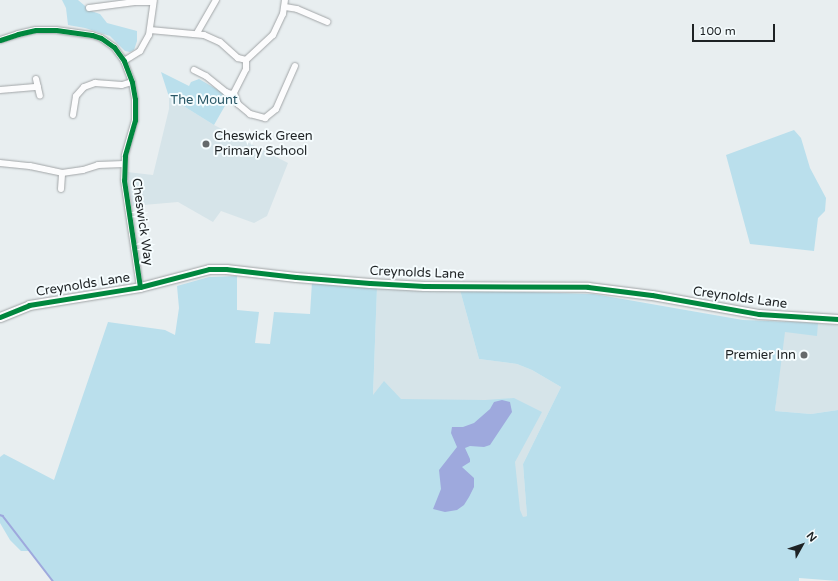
<!DOCTYPE html>
<style>
body{margin:0}
#map{position:relative;width:838px;height:581px;overflow:hidden;background:#e8eef0;font-family:"Varela Round",sans-serif}
div>[style]{position:absolute}
.built>*{inset:0;background:#d6e4e9}
.green>*{inset:0;background:#badfec}
.water>*{inset:0;background:#9ea9dd}
.stream>*{height:1.5px;margin:-0.75px;padding:0 0.75px;transform-origin:0.75px;border-radius:0.75px;background:#9ea9dd}
.roads{filter:drop-shadow(0 0 1px #a1a5a7) drop-shadow(0 0 1px #a1a5a7)}
.street>*{height:6px;margin:-3px;padding:0 3px;transform-origin:3px;border-radius:3px;background:#fcfcfd}
.secondary>*{height:9px;margin:-4.5px;padding:0 4.5px;transform-origin:4.5px;border-radius:4.5px;background:#fcfcfd}
.cycleway>*{height:5px;margin:-2.5px;padding:0 2.5px;transform-origin:2.5px;border-radius:2.5px;background:#00873e}
.dots>*{width:11px;height:11px;translate:-50% -50%;box-sizing:border-box;border:2px solid #f5fcfe;border-radius:50%}
span{translate:-50% -50%;white-space:nowrap;text-align:center;line-height:1.15;-webkit-text-stroke:4px #f5fcfe;paint-order:stroke}
.park-label{font-size:13px;color:#2a5867}
.poi-label{font-size:13px;color:#1e2224}
.left{translate:0 -50%;text-align:left}
.right{translate:-100% -50%;text-align:right}
.street-label{font-size:13px;color:#1e2224}
.north{position:absolute;left:782px;top:525px;width:40px;height:40px;-webkit-text-stroke:3px #f5fcfe;paint-order:stroke;rotate:50deg;font-size:11px;font-weight:700;line-height:16px;text-align:center;color:#1e2224}
.north::after{content:'';display:block;margin:auto;width:14px;height:18px;background:#1e2224;clip-path:polygon(50% 0,100% 100%,50% 72%,0 100%)}
.scale{position:absolute;left:692px;top:24px;width:83px;height:18px;box-sizing:border-box;border:2px solid #1e2224;border-top:0;padding-left:5px;font-size:12px;line-height:14px;white-space:nowrap;color:#1e2224;-webkit-text-stroke:3px #f5fcfe;paint-order:stroke}
</style>
<div id="map">
<div class="built">
<i style="clip-path:polygon(169px 97px,214px 125px,288px 163px,267px 216px,254px 223px,221px 211px,213px 222px,178px 202px,132px 206px,127px 172px,153px 175px,169px 109px)"></i>
<i style="clip-path:polygon(377px 288px,460px 290px,479px 359px,517px 364px,532px 370px,561px 387px,523px 464px,527px 516px,431px 547px,373px 396px)"></i>
<i style="clip-path:polygon(785px 321px,838px 325px,838px 410px,811px 414px,775px 411px)"></i>
</div>
<div class="green">
<i style="clip-path:polygon(62px 0,78px 0,91px 11px,100px 14px,107px 23px,137px 31px,137px 41px,134px 50px,130px 52px,125px 51px,110px 36px,85px 28px,68px 25px,66px 8px)"></i>
<i style="clip-path:polygon(161px 72px,189px 86px,191px 82px,199px 79px,230px 97px,214px 125px,169px 97px)"></i>
<i style="clip-path:polygon(794px 130px,801px 138px,810px 168px,826px 198px,825px 211px,818px 218px,814px 251px,750px 244px,726px 155px)"></i>
<i style="clip-path:polygon(237px 276px,237px 310px,259px 312px,255px 343px,270px 344px,274px 312px,310px 314px,312px 282px,377px 288px,373px 395px,384px 381px,401px 399px,485px 400px,514px 398px,542px 412px,515px 462px,520px 510px,523px 517px,527px 516px,523px 464px,561px 387px,532px 370px,517px 364px,479px 359px,460px 290px,594px 294px,743px 320px,818px 323px,817px 336px,785px 332px,775px 411px,811px 414px,838px 410px,838px 581px,799px 578px,799px 581px,53px 581px,30px 551px,21px 551px,10px 540px,0 523px,0 457px,4px 454px,54px 480px,108px 322px,165px 330px,175px 335px,179px 308px,177px 286px,209px 277px)"></i>
</div>
<div class="water">
<i style="clip-path:polygon(502px 400px,510px 402px,512px 412px,490px 445px,484px 447px,470px 446px,465px 448px,470px 459px,470px 462px,462px 467px,474px 478px,474px 487px,469px 497px,464px 505px,457px 510px,445px 512px,433px 509px,441px 489px,439px 470px,457px 447px,451px 433px,452px 427px,463px 427px,474px 423px,490px 409px,494px 402px)"></i>
</div>
<div class="stream">
<i style="left:0;top:515px;width:3px;rotate:18deg"></i>
<i style="left:3px;top:516px;width:82px;rotate:52.4deg"></i>
</div>
<div class="roads">
<div class="street">
<i style="left:285px;top:7px;width:12px;rotate:9deg"></i>
<i style="left:297px;top:9px;width:33px;rotate:23deg"></i>
<i style="left:89px;top:8px;width:46px;rotate:-7.4deg"></i>
<i style="left:135px;top:2px;width:18px"></i>
<i style="left:150px;top:30px;width:54px;rotate:5.3deg"></i>
<i style="left:204px;top:35px;width:17px;rotate:24deg"></i>
<i style="left:220px;top:42px;width:24px;rotate:42deg"></i>
<i style="left:238px;top:58px;width:8px;rotate:14deg"></i>
<i style="left:246px;top:60px;width:37px;rotate:-43deg"></i>
<i style="left:273px;top:35px;width:23px;rotate:-65deg"></i>
<i style="left:283px;top:14px;width:14px;rotate:-82deg"></i>
<i style="left:197px;top:33px;width:38px;rotate:-60deg"></i>
<i style="left:0;top:40px;width:19px;rotate:-18deg"></i>
<i style="left:18px;top:34px;width:18px;rotate:-13deg"></i>
<i style="left:36px;top:30px;width:20px"></i>
<i style="left:56px;top:30px;width:36px;rotate:8deg"></i>
<i style="left:92px;top:35px;width:9px;rotate:18deg"></i>
<i style="left:101px;top:38px;width:16px;rotate:35deg"></i>
<i style="left:114px;top:47px;width:17px;rotate:54deg"></i>
<i style="left:124px;top:61px;width:22px;rotate:69deg"></i>
<i style="left:132px;top:82px;width:17px;rotate:80deg"></i>
<i style="left:135px;top:99px;width:21px;rotate:90deg"></i>
<i style="left:135px;top:120px;width:37px;rotate:106deg"></i>
<i style="left:125px;top:156px;width:24px;rotate:92deg"></i>
<i style="left:124px;top:180px;width:108px;rotate:81.5deg"></i>
<i style="left:246px;top:60px;width:9px;rotate:90deg"></i>
<i style="left:246px;top:69px;width:27px;rotate:117deg"></i>
<i style="left:234px;top:93px;width:12px;rotate:70deg"></i>
<i style="left:238px;top:104px;width:16px;rotate:40deg"></i>
<i style="left:250px;top:114px;width:16px;rotate:15deg"></i>
<i style="left:265px;top:118px;width:14px;rotate:-39deg"></i>
<i style="left:276px;top:109px;width:47px;rotate:-66.2deg"></i>
<i style="left:124px;top:61px;width:19px;rotate:-32deg"></i>
<i style="left:140px;top:51px;width:18px;rotate:-61deg"></i>
<i style="left:149px;top:35px;width:35px;rotate:-82deg"></i>
<i style="left:194px;top:70px;width:13px;rotate:27deg"></i>
<i style="left:206px;top:76px;width:26px;rotate:39deg"></i>
<i style="left:226px;top:92px;width:5px;rotate:22deg"></i>
<i style="left:231px;top:94px;width:3px;rotate:-18deg"></i>
<i style="left:36px;top:79px;width:17px;rotate:77deg"></i>
<i style="left:0;top:90px;width:38px;rotate:-5deg"></i>
<i style="left:73px;top:115px;width:19px;rotate:-81deg"></i>
<i style="left:76px;top:96px;width:12px;rotate:-48deg"></i>
<i style="left:84px;top:87px;width:12px;rotate:-20deg"></i>
<i style="left:95px;top:83px;width:27px;rotate:4deg"></i>
<i style="left:122px;top:85px;width:10px;rotate:-17deg"></i>
<i style="left:0;top:163px;width:30px;rotate:6deg"></i>
<i style="left:30px;top:166px;width:33px;rotate:12deg"></i>
<i style="left:62px;top:173px;width:21px;rotate:-8deg"></i>
<i style="left:83px;top:170px;width:16px;rotate:-18deg"></i>
<i style="left:98px;top:165px;width:26px;rotate:-2deg"></i>
<i style="left:61px;top:189px;width:16px;rotate:-86deg"></i>
</div>
<div class="secondary">
<i style="left:0;top:317px;width:31px;rotate:-22deg"></i>
<i style="left:29px;top:305px;width:112px;rotate:-9.2deg"></i>
<i style="left:140px;top:287px;width:71px;rotate:-14.6deg"></i>
<i style="left:209px;top:269px;width:17px"></i>
<i style="left:226px;top:269px;width:70px;rotate:6.5deg"></i>
<i style="left:296px;top:277px;width:74px;rotate:4.6deg"></i>
<i style="left:370px;top:283px;width:54px;rotate:3.2deg"></i>
<i style="left:424px;top:286px;width:164px;rotate:0.3deg"></i>
<i style="left:588px;top:287px;width:64px;rotate:7.1deg"></i>
<i style="left:652px;top:295px;width:109px;rotate:10.1deg"></i>
<i style="left:759px;top:314px;width:79px;rotate:3.6deg"></i>
</div>
</div>
<div class="cycleway">
<i style="left:0;top:40px;width:19px;rotate:-18deg"></i>
<i style="left:18px;top:34px;width:18px;rotate:-13deg"></i>
<i style="left:36px;top:30px;width:20px"></i>
<i style="left:56px;top:30px;width:36px;rotate:8deg"></i>
<i style="left:92px;top:35px;width:9px;rotate:18deg"></i>
<i style="left:101px;top:38px;width:16px;rotate:35deg"></i>
<i style="left:114px;top:47px;width:17px;rotate:54deg"></i>
<i style="left:124px;top:61px;width:22px;rotate:69deg"></i>
<i style="left:132px;top:82px;width:17px;rotate:80deg"></i>
<i style="left:135px;top:99px;width:21px;rotate:90deg"></i>
<i style="left:135px;top:120px;width:37px;rotate:106deg"></i>
<i style="left:125px;top:156px;width:24px;rotate:92deg"></i>
<i style="left:124px;top:180px;width:108px;rotate:81.5deg"></i>
<i style="left:0;top:317px;width:31px;rotate:-22deg"></i>
<i style="left:29px;top:305px;width:112px;rotate:-9.2deg"></i>
<i style="left:140px;top:287px;width:71px;rotate:-14.6deg"></i>
<i style="left:209px;top:269px;width:17px"></i>
<i style="left:226px;top:269px;width:70px;rotate:6.5deg"></i>
<i style="left:296px;top:277px;width:74px;rotate:4.6deg"></i>
<i style="left:370px;top:283px;width:54px;rotate:3.2deg"></i>
<i style="left:424px;top:286px;width:164px;rotate:0.3deg"></i>
<i style="left:588px;top:287px;width:64px;rotate:7.1deg"></i>
<i style="left:652px;top:295px;width:109px;rotate:10.1deg"></i>
<i style="left:759px;top:314px;width:79px;rotate:3.6deg"></i>
</div>
<div class="dots">
<i style="left:206px;top:144px;background:#65696b"></i>
<i style="left:804px;top:355px;background:#65696b"></i>
</div>
<div class="park-label">
<span style="left:204px;top:100px">The Mount</span>
</div>
<div class="poi-label">
<span class="left" style="left:214px;top:144px">Cheswick Green<br>Primary School</span>
<span class="right" style="left:796px;top:355px">Premier Inn</span>
</div>
<div class="street-label">
<span style="left:142px;top:222px;rotate:82deg">Cheswick Way</span>
<span style="left:417px;top:273px;rotate:2deg">Creynolds Lane</span>
<span style="left:83px;top:285px;rotate:-9deg">Creynolds Lane</span>
<span style="left:740px;top:298px;rotate:8deg">Creynolds Lane</span>
</div>
<div class="north">N</div>
<div class="scale">100 m</div>
</div>
